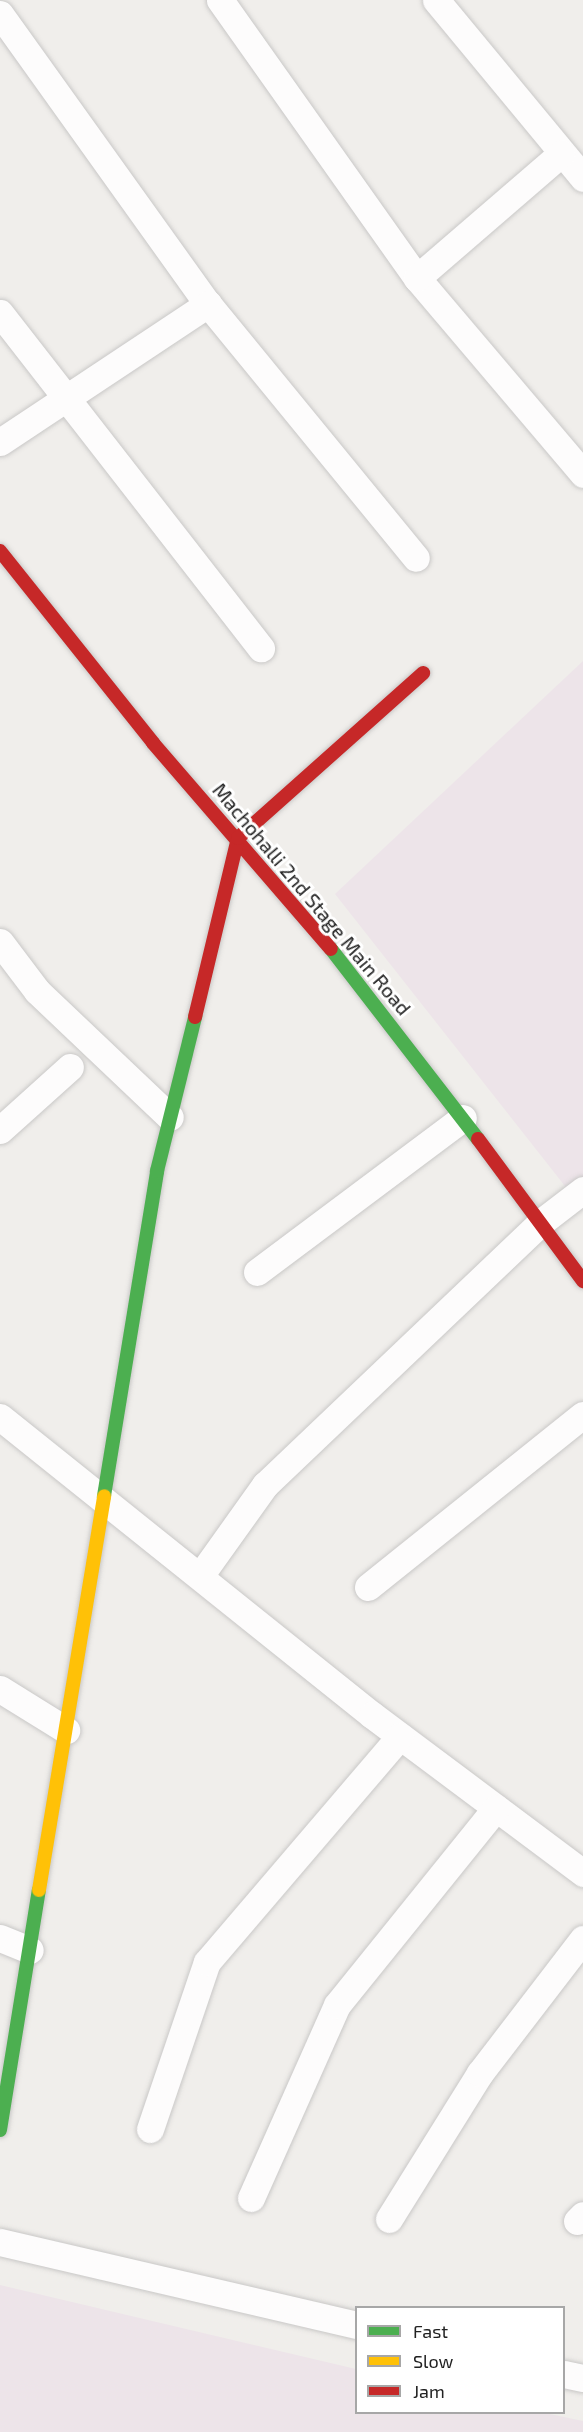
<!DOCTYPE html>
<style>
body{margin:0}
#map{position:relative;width:583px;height:2432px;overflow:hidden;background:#f0eeeb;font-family:"Exo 2",sans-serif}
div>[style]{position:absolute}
.industrial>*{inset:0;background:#ede4e9}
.roads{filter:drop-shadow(0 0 2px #c9c8c7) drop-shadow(0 0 2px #c9c8c7)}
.street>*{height:27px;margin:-13.5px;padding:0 13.5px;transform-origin:13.5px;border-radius:13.5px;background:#fdfcfc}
.fast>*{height:14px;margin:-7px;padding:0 7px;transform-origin:7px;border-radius:7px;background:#4caf50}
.slow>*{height:14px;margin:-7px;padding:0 7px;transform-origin:7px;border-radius:7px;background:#ffc107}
.jam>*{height:14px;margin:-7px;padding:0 7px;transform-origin:7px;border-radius:7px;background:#c62828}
span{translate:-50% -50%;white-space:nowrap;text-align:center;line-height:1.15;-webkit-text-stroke:6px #fff;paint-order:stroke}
.street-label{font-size:20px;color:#222}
.legend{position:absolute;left:355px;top:2306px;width:210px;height:108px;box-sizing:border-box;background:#fff;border:2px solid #a7a7a7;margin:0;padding:8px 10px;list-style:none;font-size:18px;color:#222}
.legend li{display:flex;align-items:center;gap:12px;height:30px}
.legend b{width:30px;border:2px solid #a7a7a7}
</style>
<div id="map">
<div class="industrial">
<i style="clip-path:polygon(583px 661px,583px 1209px,335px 894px)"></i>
<i style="clip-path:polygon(0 2285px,356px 2369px,356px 2412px,545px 2413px,583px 2421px,583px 2432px,0 2432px)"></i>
</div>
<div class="roads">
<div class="street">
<i style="left:220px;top:0;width:341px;rotate:54.7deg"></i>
<i style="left:417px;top:278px;width:257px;rotate:49.7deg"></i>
<i style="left:436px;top:0;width:231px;rotate:50.4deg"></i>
<i style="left:0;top:14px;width:357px;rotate:54.4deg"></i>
<i style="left:208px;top:304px;width:328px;rotate:50.7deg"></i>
<i style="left:417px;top:278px;width:191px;rotate:-40.8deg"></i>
<i style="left:0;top:313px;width:425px;rotate:52.1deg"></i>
<i style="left:0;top:442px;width:250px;rotate:-33.6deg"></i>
<i style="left:0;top:942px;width:61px;rotate:52.9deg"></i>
<i style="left:37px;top:991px;width:183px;rotate:43.5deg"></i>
<i style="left:0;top:1130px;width:94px;rotate:-42deg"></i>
<i style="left:257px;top:1272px;width:257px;rotate:-36.8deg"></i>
<i style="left:0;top:1417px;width:477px;rotate:38.7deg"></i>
<i style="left:372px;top:1715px;width:264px;rotate:36.8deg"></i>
<i style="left:200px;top:1576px;width:112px;rotate:-54.5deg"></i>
<i style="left:265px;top:1485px;width:380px;rotate:-43.6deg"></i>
<i style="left:540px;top:1223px;width:54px;rotate:-37.5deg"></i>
<i style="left:368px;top:1587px;width:275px;rotate:-38.7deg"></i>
<i style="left:0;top:1689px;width:78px;rotate:31.8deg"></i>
<i style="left:0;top:1938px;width:32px;rotate:22deg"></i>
<i style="left:150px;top:2129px;width:176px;rotate:-71.2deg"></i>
<i style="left:207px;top:1962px;width:297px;rotate:-49.5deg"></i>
<i style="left:251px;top:2198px;width:211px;rotate:-66deg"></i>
<i style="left:337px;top:2005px;width:253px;rotate:-51.1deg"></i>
<i style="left:389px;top:2219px;width:172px;rotate:-58.1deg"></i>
<i style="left:480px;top:2073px;width:169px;rotate:-52.5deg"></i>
<i style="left:577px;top:2221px;width:8px;rotate:-45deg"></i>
<i style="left:0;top:2242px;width:366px;rotate:13.1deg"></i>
<i style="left:564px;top:2374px;width:19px;rotate:12deg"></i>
</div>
<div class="fast">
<i style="left:331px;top:949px;width:240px;rotate:52.3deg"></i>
<i style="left:104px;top:1496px;width:329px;rotate:-80.7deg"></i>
<i style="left:157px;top:1171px;width:159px;rotate:-76.1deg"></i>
<i style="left:0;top:2130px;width:243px;rotate:-80.8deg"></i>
</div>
<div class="slow">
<i style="left:39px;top:1890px;width:399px;rotate:-80.6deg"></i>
</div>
<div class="jam">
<i style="left:0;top:551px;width:246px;rotate:51.4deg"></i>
<i style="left:153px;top:743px;width:272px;rotate:49.2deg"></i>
<i style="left:195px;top:1017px;width:184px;rotate:-76.5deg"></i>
<i style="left:238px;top:838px;width:248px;rotate:-41.7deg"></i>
<i style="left:478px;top:1139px;width:177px;rotate:53.5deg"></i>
</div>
</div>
<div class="street-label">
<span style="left:312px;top:899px;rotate:50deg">Machohalli 2nd Stage Main Road</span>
</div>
<ul class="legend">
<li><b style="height:8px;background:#4caf50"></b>Fast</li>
<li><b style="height:8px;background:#ffc107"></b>Slow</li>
<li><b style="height:8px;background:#c62828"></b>Jam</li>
</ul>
</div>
